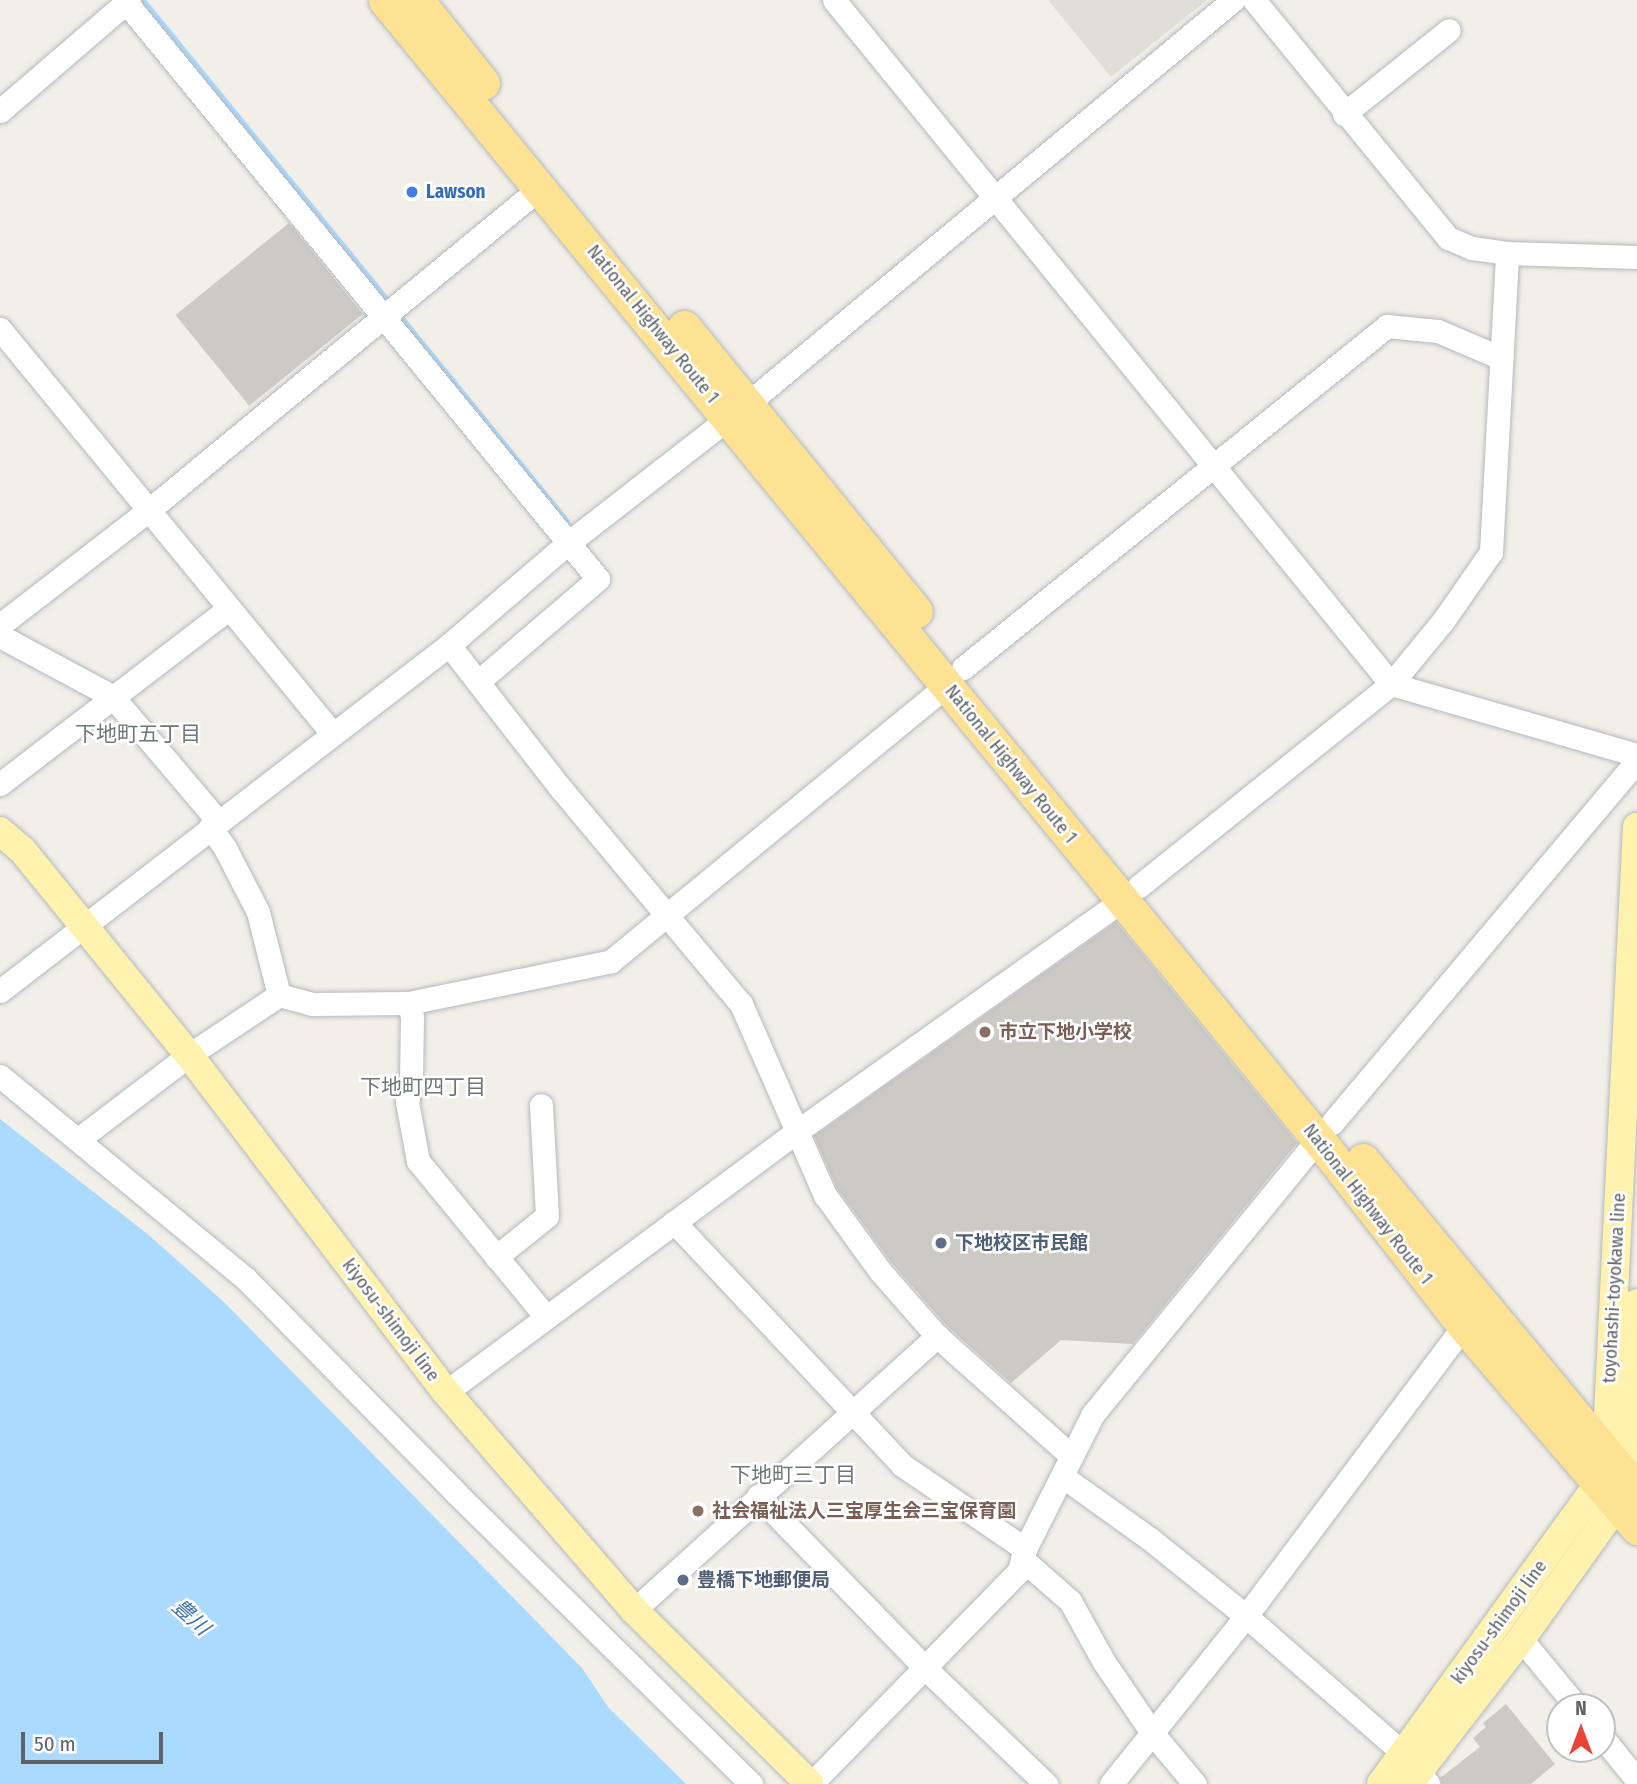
<!DOCTYPE html>
<meta charset="utf-8">
<style>
body{margin:0}
#map{position:relative;width:1637px;height:1784px;overflow:hidden;background:#f1efe8;font-family:"Fira Sans Condensed","Noto Sans JP",sans-serif}
div>[style]{position:absolute}
.education>*{inset:0;background:#e1ded6}
.water>*{inset:0;background:#aadaff}
.stream>*{height:5px;margin:-2.5px;padding:0 2.5px;transform-origin:2.5px;border-radius:2.5px;background:#aadaff}
.building>*{inset:0;background:#cccac5;transform-origin:0 0}
.roads{filter:drop-shadow(0 0 2px #b5b8bc) drop-shadow(0 0 2px #b5b8bc)}
.minor>*{height:23px;margin:-11.5px;padding:0 11.5px;transform-origin:11.5px;border-radius:11.5px;background:#fff}
.major>*{height:28px;margin:-14px;padding:0 14px;transform-origin:14px;border-radius:14px;background:#fff2af}
.highway>*{height:33px;margin:-16.5px;padding:0 16.5px;transform-origin:16.5px;border-radius:16.5px;background:#fde293}
.dots>*{width:19px;height:19px;translate:-50% -50%;box-sizing:border-box;border:4px solid #fff;border-radius:50%}
span{translate:-50% -50%;white-space:nowrap;text-align:center;line-height:1.15;-webkit-text-stroke:5px #fff;paint-order:stroke}
.shop-label{font-size:19px;color:#366cbe;font-weight:700}
.left{translate:0 -50%;text-align:left}
.street-label{font-size:19px;color:#5f6368}
.education-label{font-size:19px;color:#785e54;font-weight:700}
.service-label{font-size:19px;color:#4e5e75;font-weight:700}
.neighbourhood-label{font-size:21px;color:#70757a}
.water-label{font-size:21px;color:#4174aa;font-style:italic}
.north{position:absolute;left:1546px;top:1693px;width:70px;height:70px;box-sizing:border-box;background:#fff;border:2px solid #bfc1c3;border-radius:50%;rotate:0deg;font-size:19px;font-weight:700;line-height:28px;text-align:center;color:#5f6368}
.north::after{content:'';display:block;margin:auto;width:24px;height:32px;background:#ea4335;clip-path:polygon(50% 0,100% 100%,50% 72%,0 100%)}
.scale{position:absolute;left:21px;top:1732px;width:142px;height:32px;box-sizing:border-box;border:4px solid #5f6368;border-top:0;padding-left:9px;font-size:21px;line-height:24px;white-space:nowrap;color:#5f6368;-webkit-text-stroke:5px #fff;paint-order:stroke}
</style>
<div id="map">
<div class="education">
<i style="clip-path:polygon(1048px 0,1207px 0,1111px 77px)"></i>
</div>
<div class="water">
<i style="clip-path:polygon(0 1119px,150px 1236px,226px 1304px,582px 1668px,608px 1707px,686px 1784px,0 1784px)"></i>
</div>
<div class="stream">
<i style="left:143px;top:0;width:392px;rotate:50.8deg"></i>
<i style="left:397px;top:312px;width:269px;rotate:50.9deg"></i>
</div>
<div class="building">
<i style="left:289px;top:223px;width:117px;height:146px;rotate:51deg"></i>
<i style="clip-path:polygon(1116px 922px,1297px 1143px,1133px 1344px,1061px 1340px,1011px 1383px,947px 1326px,891px 1262px,837px 1188px,814px 1136px)"></i>
<i style="clip-path:polygon(1506px 1704px,1555px 1764px,1531px 1784px,1442px 1784px,1440px 1778px,1480px 1747px,1473px 1738px,1486px 1727px,1483px 1723px)"></i>
</div>
<div class="roads">
<div class="minor">
<i style="left:124px;top:0;width:748px;rotate:50.69deg"></i>
<i style="left:598px;top:579px;width:158px;rotate:139.4deg"></i>
<i style="left:834px;top:0;width:882px;rotate:50.84deg"></i>
<i style="left:1391px;top:684px;width:82px;rotate:-50.5deg"></i>
<i style="left:1443px;top:621px;width:84px;rotate:-55.2deg"></i>
<i style="left:1491px;top:552px;width:299px;rotate:-86.9deg"></i>
<i style="left:1254px;top:0;width:307px;rotate:50.8deg"></i>
<i style="left:1448px;top:238px;width:26px;rotate:23deg"></i>
<i style="left:1472px;top:248px;width:35px;rotate:8deg"></i>
<i style="left:1507px;top:253px;width:130px;rotate:1.8deg"></i>
<i style="left:0;top:111px;width:170px;rotate:-40.7deg"></i>
<i style="left:1344px;top:114px;width:134px;rotate:-38.7deg"></i>
<i style="left:0;top:329px;width:523px;rotate:50.59deg"></i>
<i style="left:0;top:625px;width:188px;rotate:-37.7deg"></i>
<i style="left:149px;top:510px;width:508px;rotate:-39.49deg"></i>
<i style="left:0;top:636px;width:127px;rotate:28.2deg"></i>
<i style="left:112px;top:696px;width:164px;rotate:49.7deg"></i>
<i style="left:449px;top:645px;width:184px;rotate:52.1deg"></i>
<i style="left:562px;top:790px;width:279px;rotate:50.1deg"></i>
<i style="left:741px;top:1004px;width:209px;rotate:66.3deg"></i>
<i style="left:825px;top:1195px;width:94px;rotate:54.1deg"></i>
<i style="left:880px;top:1271px;width:86px;rotate:48.8deg"></i>
<i style="left:937px;top:1336px;width:180px;rotate:41.8deg"></i>
<i style="left:963px;top:668px;width:545px;rotate:-38.89deg"></i>
<i style="left:1387px;top:326px;width:51px;rotate:5.6deg"></i>
<i style="left:1438px;top:331px;width:69px;rotate:23.2deg"></i>
<i style="left:0;top:784px;width:289px;rotate:-37.5deg"></i>
<i style="left:210px;top:827px;width:26px;rotate:54deg"></i>
<i style="left:225px;top:848px;width:72px;rotate:62.7deg"></i>
<i style="left:258px;top:912px;width:86px;rotate:75.8deg"></i>
<i style="left:1139px;top:886px;width:323px;rotate:-38.7deg"></i>
<i style="left:1391px;top:684px;width:256px;rotate:16.1deg"></i>
<i style="left:0;top:991px;width:567px;rotate:-37.62deg"></i>
<i style="left:449px;top:645px;width:157px;rotate:-40.6deg"></i>
<i style="left:568px;top:543px;width:228px;rotate:-37.9deg"></i>
<i style="left:748px;top:403px;width:631px;rotate:-39.72deg"></i>
<i style="left:409px;top:1003px;width:14px;rotate:78deg"></i>
<i style="left:412px;top:1017px;width:66px;rotate:90.9deg"></i>
<i style="left:411px;top:1083px;width:19px;rotate:102deg"></i>
<i style="left:407px;top:1102px;width:60px;rotate:79.4deg"></i>
<i style="left:418px;top:1161px;width:202px;rotate:50.6deg"></i>
<i style="left:0;top:1076px;width:318px;rotate:39.5deg"></i>
<i style="left:245px;top:1278px;width:300px;rotate:45.5deg"></i>
<i style="left:455px;top:1492px;width:416px;rotate:44.6deg"></i>
<i style="left:1332px;top:1123px;width:473px;rotate:-49.9deg"></i>
<i style="left:80px;top:1138px;width:137px;rotate:-37.3deg"></i>
<i style="left:189px;top:1055px;width:108px;rotate:-33.7deg"></i>
<i style="left:279px;top:995px;width:34px;rotate:15deg"></i>
<i style="left:312px;top:1004px;width:97px;rotate:-0.6deg"></i>
<i style="left:409px;top:1003px;width:206px;rotate:-11.7deg"></i>
<i style="left:611px;top:961px;width:435px;rotate:-39.4deg"></i>
<i style="left:674px;top:1222px;width:333px;rotate:46.8deg"></i>
<i style="left:902px;top:1465px;width:149px;rotate:34.3deg"></i>
<i style="left:496px;top:1257px;width:65px;rotate:-38.8deg"></i>
<i style="left:547px;top:1216px;width:111px;rotate:-93.1deg"></i>
<i style="left:446px;top:1392px;width:436px;rotate:-36.6deg"></i>
<i style="left:796px;top:1132px;width:401px;rotate:-35.4deg"></i>
<i style="left:1062px;top:1476px;width:108px;rotate:35.6deg"></i>
<i style="left:1150px;top:1539px;width:123px;rotate:38.7deg"></i>
<i style="left:1246px;top:1616px;width:210px;rotate:41.1deg"></i>
<i style="left:1404px;top:1754px;width:38px;rotate:51deg"></i>
<i style="left:758px;top:1496px;width:240px;rotate:45.8deg"></i>
<i style="left:925px;top:1668px;width:168px;rotate:43.8deg"></i>
<i style="left:1022px;top:1559px;width:64px;rotate:41.2deg"></i>
<i style="left:1070px;top:1601px;width:70px;rotate:60.9deg"></i>
<i style="left:1104px;top:1662px;width:87px;rotate:55.8deg"></i>
<i style="left:1153px;top:1734px;width:65px;rotate:50deg"></i>
<i style="left:634px;top:1610px;width:409px;rotate:-42.1deg"></i>
<i style="left:1521px;top:1639px;width:88px;rotate:50.5deg"></i>
<i style="left:1602px;top:1737px;width:55px;rotate:50.9deg"></i>
<i style="left:811px;top:1784px;width:298px;rotate:-45.7deg"></i>
<i style="left:1019px;top:1571px;width:23px;rotate:-75deg"></i>
<i style="left:1025px;top:1549px;width:151px;rotate:-63.3deg"></i>
<i style="left:1093px;top:1414px;width:355px;rotate:-50.7deg"></i>
<i style="left:1111px;top:1784px;width:216px;rotate:-51.2deg"></i>
<i style="left:1246px;top:1616px;width:363px;rotate:-53.1deg"></i>
</div>
<div class="major">
<i style="left:0;top:831px;width:30px;rotate:41deg"></i>
<i style="left:23px;top:851px;width:263px;rotate:50.9deg"></i>
<i style="left:189px;top:1055px;width:422px;rotate:52.7deg"></i>
<i style="left:445px;top:1391px;width:289px;rotate:49.2deg"></i>
<i style="left:634px;top:1610px;width:247px;rotate:44.7deg"></i>
<i style="left:1381px;top:1784px;width:372px;rotate:-54.1deg"></i>
<i style="left:1599px;top:1483px;width:28px;rotate:-75deg"></i>
<i style="left:1606px;top:1456px;width:630px;rotate:-87.18deg"></i>
<i style="left:1409px;top:1784px;width:183px;rotate:-52.3deg"></i>
<i style="left:1521px;top:1639px;width:165px;rotate:-54.4deg"></i>
<i style="left:1617px;top:1505px;width:30px;rotate:-70deg"></i>
<i style="left:1627px;top:1477px;width:174px;rotate:-86.7deg"></i>
</div>
<div class="highway">
<i style="left:385px;top:0;width:1472px;rotate:50.68deg"></i>
<i style="left:1318px;top:1139px;width:237px;rotate:52deg"></i>
<i style="left:1464px;top:1326px;width:266px;rotate:49.4deg"></i>
<i style="left:417px;top:0;width:106px;rotate:51.5deg"></i>
<i style="left:684px;top:327px;width:367px;rotate:50.8deg"></i>
<i style="left:1363px;top:1160px;width:429px;rotate:50.3deg"></i>
</div>
</div>
<div class="dots">
<i style="left:412px;top:192px;background:#3f7fe0"></i>
<i style="left:985px;top:1032px;background:#8d6e63"></i>
<i style="left:941px;top:1243px;background:#5c6f8a"></i>
<i style="left:698px;top:1511px;background:#8d6e63"></i>
<i style="left:683px;top:1580px;background:#5c6f8a"></i>
</div>
<div class="shop-label">
<span class="left" style="left:426px;top:192px">Lawson</span>
</div>
<div class="street-label">
<span style="left:653px;top:324px;rotate:51deg">National Highway Route 1</span>
<span style="left:1011px;top:764px;rotate:51deg">National Highway Route 1</span>
<span style="left:1368px;top:1204px;rotate:52deg">National Highway Route 1</span>
<span style="left:1614px;top:1288px;rotate:-87deg">toyohashi-toyokawa line</span>
<span style="left:391px;top:1320px;rotate:53deg">kiyosu-shimoji line</span>
<span style="left:1499px;top:1622px;rotate:-54deg">kiyosu-shimoji line</span>
</div>
<div class="education-label">
<span class="left" style="left:999px;top:1032px">市立下地小学校</span>
<span class="left" style="left:712px;top:1511px">社会福祉法人三宝厚生会三宝保育園</span>
</div>
<div class="service-label">
<span class="left" style="left:955px;top:1243px">下地校区市民館</span>
<span class="left" style="left:697px;top:1580px">豊橋下地郵便局</span>
</div>
<div class="neighbourhood-label">
<span style="left:138px;top:734px">下地町五丁目</span>
<span style="left:423px;top:1087px">下地町四丁目</span>
<span style="left:793px;top:1475px">下地町三丁目</span>
</div>
<div class="water-label">
<span style="left:191px;top:1617px;rotate:42deg">豊川</span>
</div>
<div class="north">N</div>
<div class="scale">50 m</div>
</div>
